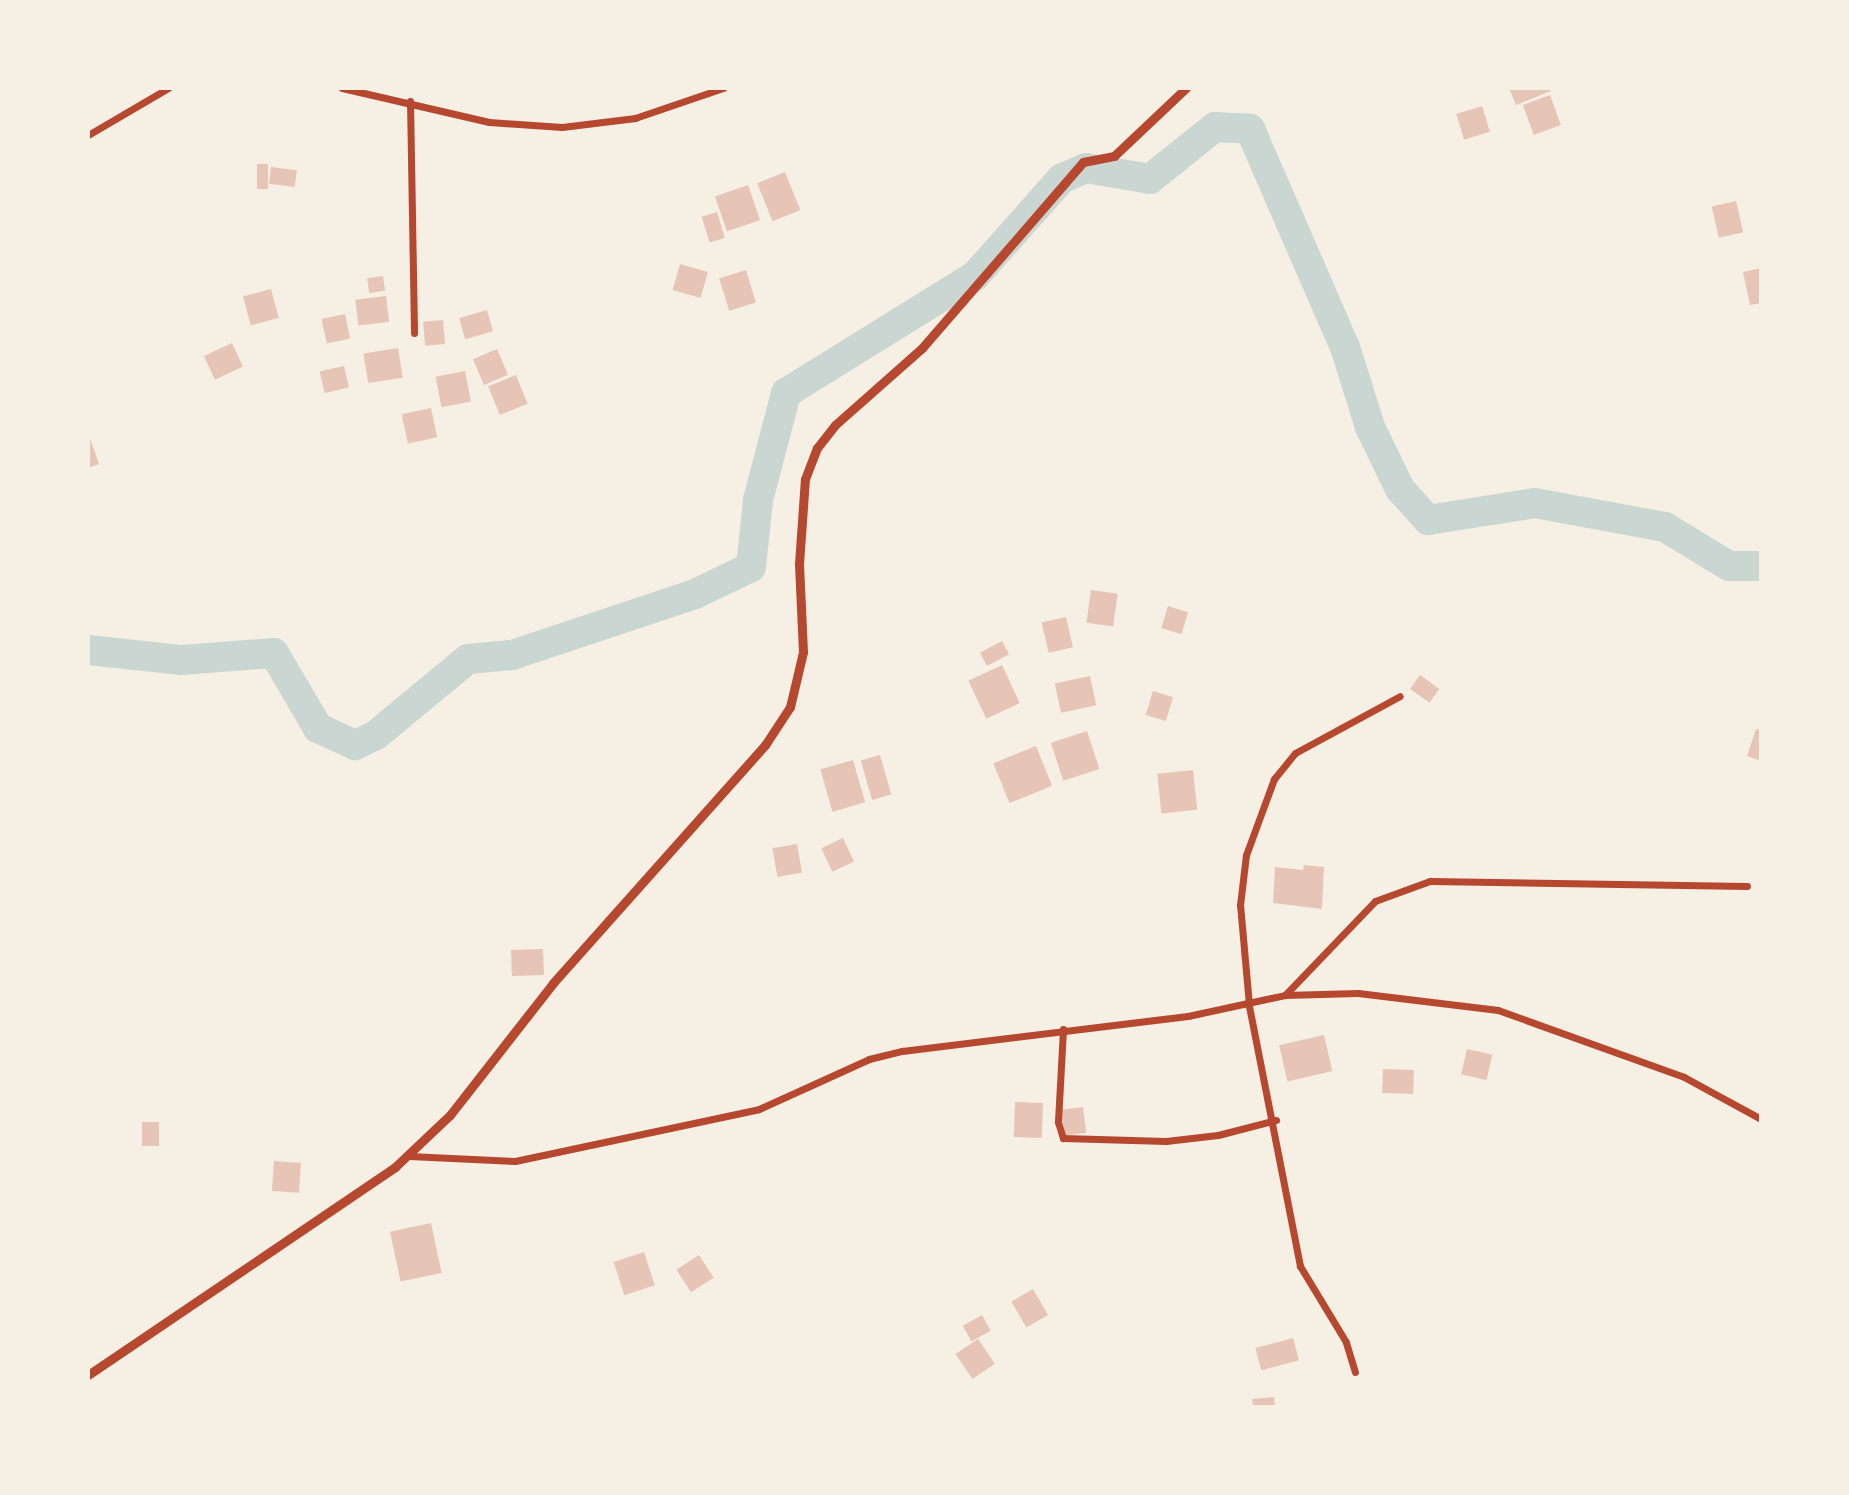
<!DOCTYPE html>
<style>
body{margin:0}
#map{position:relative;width:1849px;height:1495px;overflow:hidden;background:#f6efe4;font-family:Cabin,sans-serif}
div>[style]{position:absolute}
.river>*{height:30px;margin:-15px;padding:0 15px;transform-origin:15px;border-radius:15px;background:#c9d6d2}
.building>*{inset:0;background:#e6c5b7;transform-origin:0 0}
.minor>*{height:7px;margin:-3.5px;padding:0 3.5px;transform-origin:3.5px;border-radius:3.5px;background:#b5482f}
.tertiary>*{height:9px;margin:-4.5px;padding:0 4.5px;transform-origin:4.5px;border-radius:4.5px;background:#b5482f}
span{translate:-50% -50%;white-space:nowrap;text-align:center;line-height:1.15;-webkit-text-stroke:6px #f6efe4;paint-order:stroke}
.frame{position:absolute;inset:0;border:90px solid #f6efe4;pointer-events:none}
</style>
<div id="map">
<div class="river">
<i style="left:88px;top:650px;width:95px;rotate:6.1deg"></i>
<i style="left:182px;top:660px;width:92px;rotate:-4.4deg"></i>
<i style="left:274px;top:653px;width:87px;rotate:59.6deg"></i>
<i style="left:318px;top:728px;width:41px;rotate:24.7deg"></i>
<i style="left:355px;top:745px;width:23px;rotate:-25deg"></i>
<i style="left:376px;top:735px;width:119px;rotate:-39.6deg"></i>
<i style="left:468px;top:659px;width:44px;rotate:-5.2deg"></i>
<i style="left:512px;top:655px;width:193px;rotate:-18.4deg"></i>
<i style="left:695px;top:594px;width:62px;rotate:-25.7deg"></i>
<i style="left:751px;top:567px;width:67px;rotate:-84deg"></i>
<i style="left:758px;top:500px;width:111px;rotate:-75.3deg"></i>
<i style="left:786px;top:393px;width:222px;rotate:-31.8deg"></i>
<i style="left:975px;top:276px;width:130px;rotate:-48.4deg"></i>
<i style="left:1061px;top:179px;width:27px;rotate:-24deg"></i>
<i style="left:1086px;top:168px;width:65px;rotate:9.8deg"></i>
<i style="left:1150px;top:179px;width:83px;rotate:-38.7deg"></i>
<i style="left:1215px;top:127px;width:35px;rotate:3deg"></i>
<i style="left:1250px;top:129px;width:238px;rotate:66.5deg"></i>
<i style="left:1345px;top:347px;width:84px;rotate:72.6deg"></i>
<i style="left:1370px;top:427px;width:69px;rotate:64.2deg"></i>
<i style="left:1400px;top:489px;width:42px;rotate:47.9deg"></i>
<i style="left:1428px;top:520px;width:108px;rotate:-9deg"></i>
<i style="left:1535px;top:503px;width:132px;rotate:10.5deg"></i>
<i style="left:1665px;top:527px;width:75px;rotate:31.4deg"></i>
<i style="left:1729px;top:566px;width:32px"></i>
</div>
<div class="building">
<i style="clip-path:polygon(1509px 88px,1550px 88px,1551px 91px,1516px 105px)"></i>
<i style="left:1550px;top:95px;width:32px;height:29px;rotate:70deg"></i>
<i style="left:1482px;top:106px;width:27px;height:27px;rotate:73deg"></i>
<i style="left:257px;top:164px;width:11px;height:25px"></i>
<i style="left:271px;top:167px;width:26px;height:17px;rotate:7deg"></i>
<i style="left:785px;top:172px;width:41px;height:30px;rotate:68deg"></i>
<i style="left:748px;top:185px;width:37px;height:35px;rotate:71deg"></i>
<i style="left:1736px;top:201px;width:32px;height:25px;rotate:77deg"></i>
<i style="left:717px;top:212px;width:27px;height:16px;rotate:73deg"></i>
<i style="left:680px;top:264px;width:29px;height:27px;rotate:16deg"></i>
<i style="clip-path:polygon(1761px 268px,1761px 303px,1750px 305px,1743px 272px)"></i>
<i style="left:746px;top:270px;width:34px;height:28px;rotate:73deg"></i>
<i style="left:383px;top:276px;width:15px;height:16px;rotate:82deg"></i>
<i style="left:271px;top:289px;width:30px;height:29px;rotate:75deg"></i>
<i style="left:386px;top:296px;width:26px;height:31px;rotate:83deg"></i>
<i style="left:487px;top:310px;width:22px;height:29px;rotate:74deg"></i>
<i style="left:345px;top:314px;width:25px;height:24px;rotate:78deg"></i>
<i style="left:443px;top:320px;width:24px;height:20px;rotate:85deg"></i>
<i style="left:232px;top:343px;width:26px;height:31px;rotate:65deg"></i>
<i style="left:398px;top:348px;width:30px;height:35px;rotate:81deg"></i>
<i style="left:497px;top:349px;width:28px;height:26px;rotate:67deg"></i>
<i style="left:344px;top:366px;width:22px;height:25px;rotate:77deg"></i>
<i style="left:465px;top:371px;width:31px;height:30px;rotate:79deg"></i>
<i style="left:516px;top:375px;width:31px;height:30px;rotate:68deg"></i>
<i style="left:431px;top:408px;width:30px;height:30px;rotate:78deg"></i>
<i style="clip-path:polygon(88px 433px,99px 464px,88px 468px)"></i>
<i style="left:1091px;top:590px;width:27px;height:33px;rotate:8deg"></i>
<i style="left:1168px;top:606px;width:21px;height:23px;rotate:17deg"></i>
<i style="left:1066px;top:617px;width:31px;height:25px;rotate:77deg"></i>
<i style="left:1002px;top:641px;width:15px;height:25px;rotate:62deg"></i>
<i style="left:1002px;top:665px;width:42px;height:37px;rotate:65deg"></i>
<i style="left:1420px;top:675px;width:24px;height:17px;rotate:36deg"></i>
<i style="left:1090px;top:676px;width:30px;height:36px;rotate:78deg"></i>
<i style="left:1153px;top:691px;width:21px;height:25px;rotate:17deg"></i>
<i style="clip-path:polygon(1756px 729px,1761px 730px,1761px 761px,1747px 756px)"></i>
<i style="left:1087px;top:731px;width:40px;height:38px;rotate:72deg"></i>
<i style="left:1036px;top:746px;width:43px;height:46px;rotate:68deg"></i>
<i style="left:880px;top:755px;width:41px;height:20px;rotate:74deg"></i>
<i style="left:853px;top:760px;width:44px;height:34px;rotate:74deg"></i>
<i style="left:1193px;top:770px;width:40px;height:36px;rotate:84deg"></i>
<i style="left:843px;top:838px;width:26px;height:24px;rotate:65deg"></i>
<i style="left:797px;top:844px;width:29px;height:25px;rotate:80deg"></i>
<i style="clip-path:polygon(1304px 865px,1324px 867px,1322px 909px,1273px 903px,1275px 867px,1303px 870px)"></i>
<i style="left:543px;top:949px;width:26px;height:32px;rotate:88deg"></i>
<i style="left:1324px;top:1035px;width:37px;height:46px;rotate:77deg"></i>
<i style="left:1467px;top:1049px;width:26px;height:26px;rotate:13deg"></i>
<i style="left:1383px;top:1069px;width:31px;height:24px;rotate:2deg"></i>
<i style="left:1015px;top:1102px;width:28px;height:35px;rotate:2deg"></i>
<i style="left:1083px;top:1107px;width:26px;height:22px;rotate:83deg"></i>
<i style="left:142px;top:1122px;width:17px;height:24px"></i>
<i style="left:274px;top:1161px;width:27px;height:30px;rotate:4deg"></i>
<i style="left:431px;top:1223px;width:51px;height:42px;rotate:78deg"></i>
<i style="left:644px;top:1252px;width:35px;height:32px;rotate:72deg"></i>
<i style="left:699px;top:1255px;width:27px;height:27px;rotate:57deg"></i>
<i style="left:1033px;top:1289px;width:30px;height:25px;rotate:60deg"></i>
<i style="left:982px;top:1315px;width:18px;height:22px;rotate:61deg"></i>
<i style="left:1293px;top:1338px;width:23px;height:39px;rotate:75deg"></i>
<i style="left:978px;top:1339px;width:30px;height:27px;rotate:56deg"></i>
<i style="clip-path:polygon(1274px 1397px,1275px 1407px,1253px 1407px,1252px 1399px)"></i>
</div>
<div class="minor">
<i style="left:342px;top:88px;width:151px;rotate:13deg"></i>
<i style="left:489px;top:122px;width:73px;rotate:3.9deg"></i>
<i style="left:562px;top:127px;width:74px;rotate:-7deg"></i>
<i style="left:635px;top:118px;width:93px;rotate:-18.8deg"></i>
<i style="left:410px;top:101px;width:232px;rotate:89deg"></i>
<i style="left:88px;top:135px;width:93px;rotate:-30.4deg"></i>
<i style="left:1285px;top:995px;width:130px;rotate:-46.2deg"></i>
<i style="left:1375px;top:901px;width:59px;rotate:-20deg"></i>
<i style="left:1430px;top:881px;width:317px;rotate:0.9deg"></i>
<i style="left:1063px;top:1029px;width:93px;rotate:93.1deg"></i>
<i style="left:1058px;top:1122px;width:17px;rotate:73deg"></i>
<i style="left:1063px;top:1138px;width:103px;rotate:1.7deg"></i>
<i style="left:1166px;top:1141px;width:52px;rotate:-6.6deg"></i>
<i style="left:1218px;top:1135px;width:60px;rotate:-14.5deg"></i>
<i style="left:409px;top:1156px;width:106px;rotate:2.7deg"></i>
<i style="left:515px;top:1161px;width:249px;rotate:-12deg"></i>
<i style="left:759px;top:1109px;width:121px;rotate:-24.4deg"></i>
<i style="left:869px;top:1059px;width:34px;rotate:-14deg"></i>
<i style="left:902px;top:1051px;width:288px;rotate:-7deg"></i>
<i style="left:1188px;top:1016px;width:99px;rotate:-12.2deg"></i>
<i style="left:1285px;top:995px;width:73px;rotate:-1.6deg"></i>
<i style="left:1358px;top:993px;width:141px;rotate:6.9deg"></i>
<i style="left:1498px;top:1010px;width:198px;rotate:19.8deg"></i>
<i style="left:1684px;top:1077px;width:88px;rotate:28.6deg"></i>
<i style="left:1355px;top:1372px;width:31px;rotate:-107deg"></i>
<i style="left:1346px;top:1342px;width:89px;rotate:-121.2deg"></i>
<i style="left:1300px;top:1266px;width:266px;rotate:-101.1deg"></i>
<i style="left:1249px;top:1005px;width:100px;rotate:-95.1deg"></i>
<i style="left:1240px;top:905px;width:50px;rotate:-83.2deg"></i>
<i style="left:1246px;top:855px;width:81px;rotate:-69.8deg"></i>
<i style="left:1274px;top:779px;width:33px;rotate:-51deg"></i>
<i style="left:1295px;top:753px;width:119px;rotate:-28.5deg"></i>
</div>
<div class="tertiary">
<i style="left:88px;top:1375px;width:371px;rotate:-34.1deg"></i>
<i style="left:395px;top:1167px;width:76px;rotate:-43.4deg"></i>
<i style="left:450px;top:1115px;width:167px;rotate:-52deg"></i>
<i style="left:553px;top:983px;width:319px;rotate:-48.3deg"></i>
<i style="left:765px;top:745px;width:45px;rotate:-56.7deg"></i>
<i style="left:790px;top:707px;width:57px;rotate:-76.7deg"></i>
<i style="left:803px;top:652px;width:88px;rotate:-92.6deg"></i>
<i style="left:799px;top:564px;width:85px;rotate:-86deg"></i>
<i style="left:805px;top:479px;width:33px;rotate:-69deg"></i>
<i style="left:817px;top:448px;width:29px;rotate:-52deg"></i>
<i style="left:835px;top:425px;width:116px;rotate:-41.5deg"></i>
<i style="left:922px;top:348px;width:246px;rotate:-49.1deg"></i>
<i style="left:1083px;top:162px;width:32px;rotate:-11deg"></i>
<i style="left:1114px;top:156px;width:99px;rotate:-43.4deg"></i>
</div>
<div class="frame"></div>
</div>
